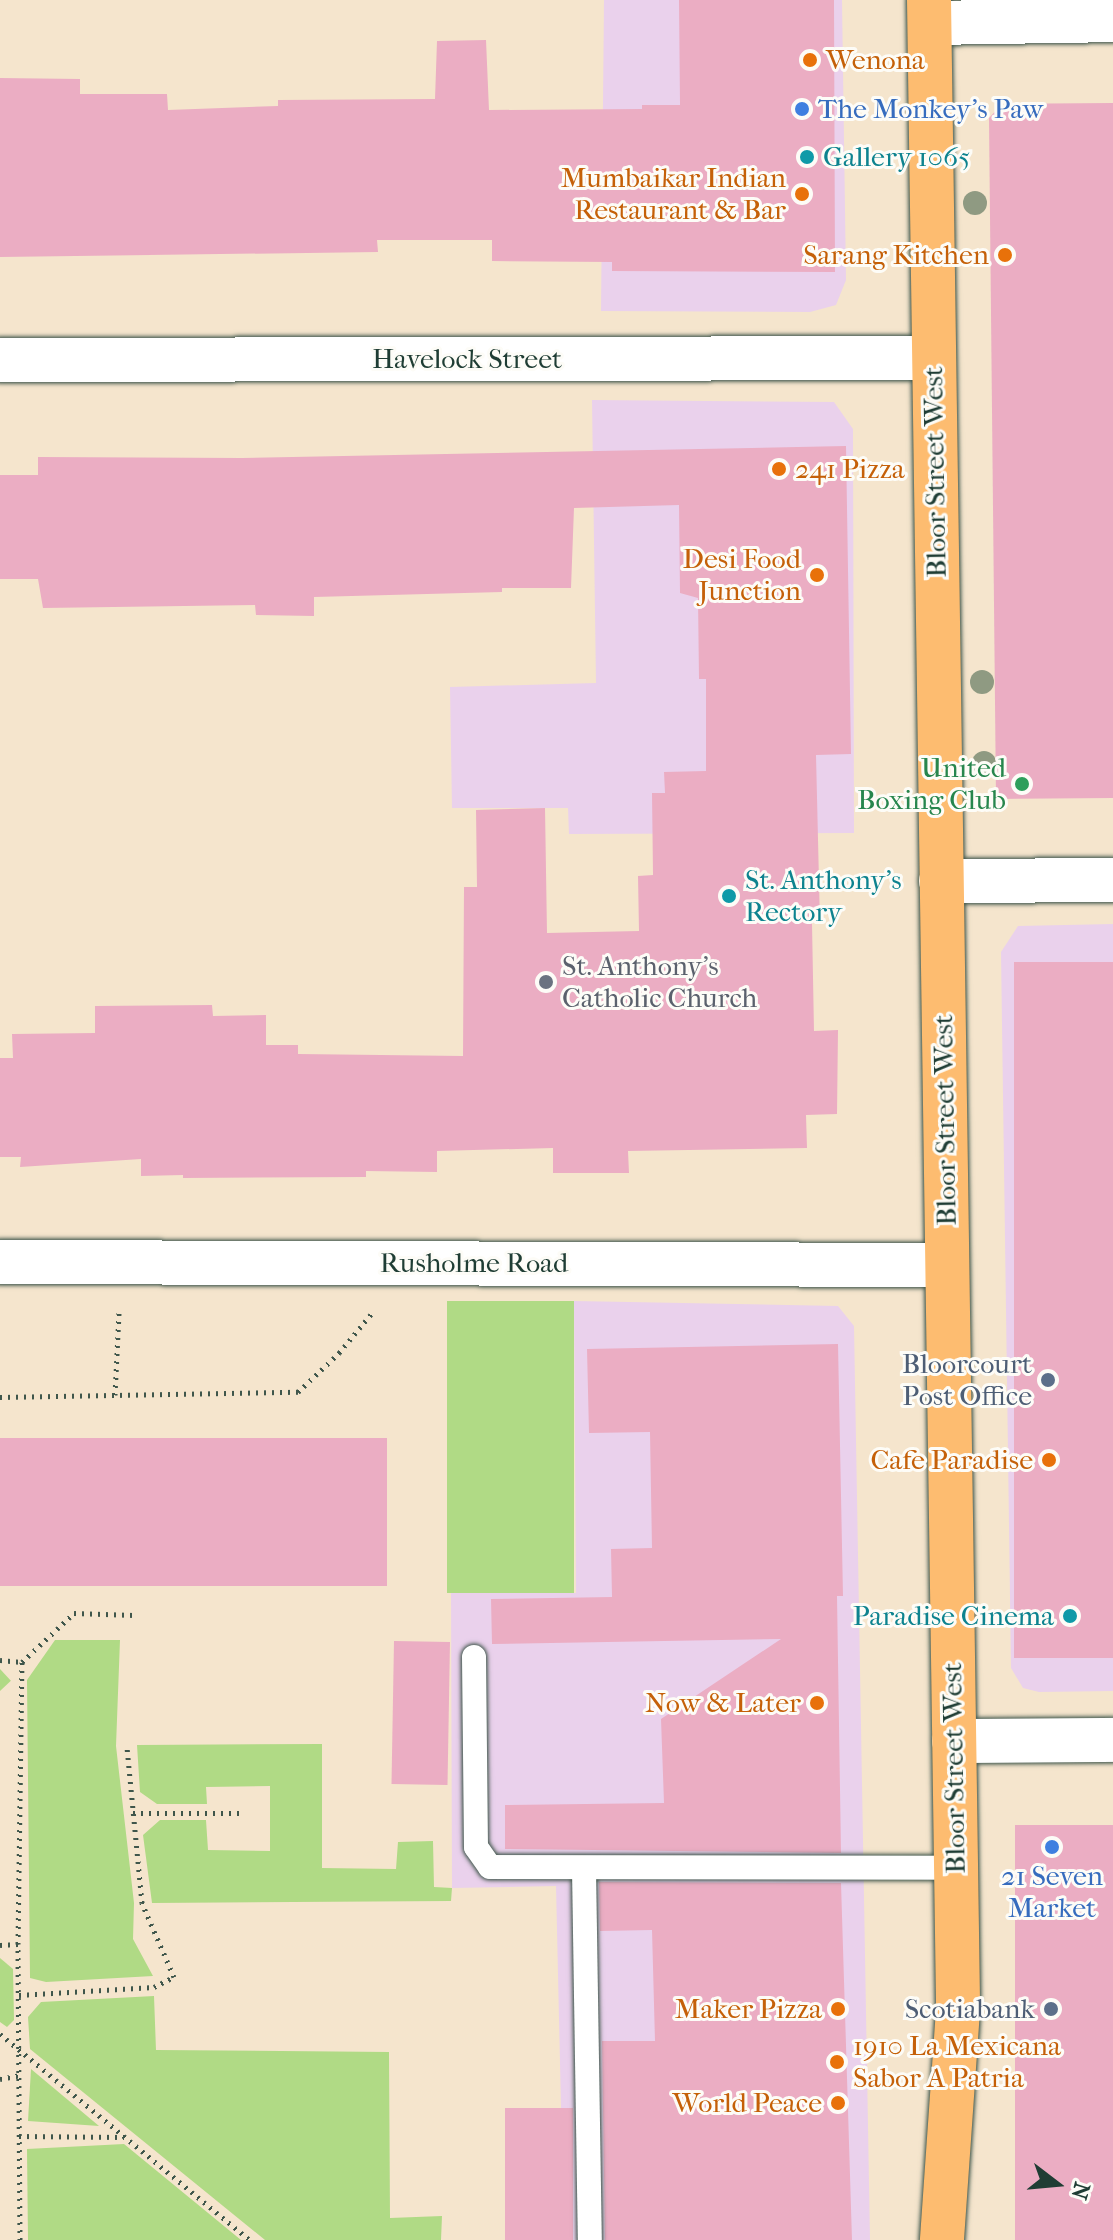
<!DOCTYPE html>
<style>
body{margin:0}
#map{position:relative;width:1113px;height:2240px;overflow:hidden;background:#f5e5cd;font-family:"IM FELL French Canon",serif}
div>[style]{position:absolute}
.built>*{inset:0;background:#ead1ec}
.green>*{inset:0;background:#b0da85;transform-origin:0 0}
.building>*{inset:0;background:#ebadc3;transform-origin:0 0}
.path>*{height:5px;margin-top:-2.5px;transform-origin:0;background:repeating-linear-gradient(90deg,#3f564b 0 2px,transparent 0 8px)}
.roads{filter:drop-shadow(0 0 2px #3f564b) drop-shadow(0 0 2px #3f564b)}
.lane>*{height:24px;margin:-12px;padding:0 12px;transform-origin:12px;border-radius:12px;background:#fff}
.street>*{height:44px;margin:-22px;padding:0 22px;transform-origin:22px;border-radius:22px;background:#fff}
.primary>*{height:44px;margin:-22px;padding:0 22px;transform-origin:22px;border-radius:22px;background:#fdbc70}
.trees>*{width:24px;height:24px;margin:-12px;border-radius:50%;background:#8f9a82}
.dots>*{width:22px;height:22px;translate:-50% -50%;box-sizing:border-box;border:4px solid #fdfcf7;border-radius:50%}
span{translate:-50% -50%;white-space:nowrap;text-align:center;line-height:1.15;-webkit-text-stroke:6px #fdfcf7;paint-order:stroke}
.food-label{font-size:28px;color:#c56008}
.left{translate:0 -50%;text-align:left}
.right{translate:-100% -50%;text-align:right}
.shop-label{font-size:28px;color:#366cbe}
.culture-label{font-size:28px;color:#0d838f}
.street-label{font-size:28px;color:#1f3d34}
.leisure-label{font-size:28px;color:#27864d}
.worship-label{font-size:28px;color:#5b616d}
.service-label{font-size:28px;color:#4e5e75}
.north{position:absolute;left:1017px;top:2144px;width:80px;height:80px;-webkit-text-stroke:6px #fdfcf7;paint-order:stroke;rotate:106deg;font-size:22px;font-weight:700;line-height:32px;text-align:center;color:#1f3d34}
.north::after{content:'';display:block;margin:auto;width:28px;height:36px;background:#1f3d34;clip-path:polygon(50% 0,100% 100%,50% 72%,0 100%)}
</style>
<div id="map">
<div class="built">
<i style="clip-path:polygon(604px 0,842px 0,846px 280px,836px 305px,810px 312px,601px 311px)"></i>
<i style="clip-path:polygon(592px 400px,834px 402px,853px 429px,854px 833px,569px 834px,568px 808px,452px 808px,450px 687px,596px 683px)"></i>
<i style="clip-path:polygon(1113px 924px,1113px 1691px,1039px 1692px,1023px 1688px,1011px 1668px,1001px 952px,1018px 926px)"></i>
<i style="clip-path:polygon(574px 1301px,838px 1306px,854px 1326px,870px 2240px,564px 2240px,556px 1886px,452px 1888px,451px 1593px,576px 1593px)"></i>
</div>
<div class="green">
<i style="left:574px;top:1301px;width:292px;height:127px;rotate:90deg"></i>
<i style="clip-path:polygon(55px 1640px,120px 1640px,116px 1746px,134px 1903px,133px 1939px,153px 1976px,46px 1982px,30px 1978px,27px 1680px)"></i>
<i style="left:0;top:1669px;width:16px;height:241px;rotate:47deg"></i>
<i style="clip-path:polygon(322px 1744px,322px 1868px,396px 1869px,398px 1842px,433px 1841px,434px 1887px,452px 1888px,451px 1901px,152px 1903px,143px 1835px,160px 1820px,206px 1820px,208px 1850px,270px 1851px,270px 1786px,206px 1787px,207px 1804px,157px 1804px,140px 1792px,137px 1745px)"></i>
<i style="clip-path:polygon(0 1958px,13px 1969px,14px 2020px,7px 2027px,0 2022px)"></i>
<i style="clip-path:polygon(154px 1996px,156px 2050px,389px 2052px,390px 2218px,442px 2216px,441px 2240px,265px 2240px,30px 2049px,28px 2017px,41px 2002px)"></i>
<i style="clip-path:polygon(31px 2069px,99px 2126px,28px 2121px)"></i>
<i style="clip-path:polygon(124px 2144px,241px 2240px,28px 2240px,27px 2149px)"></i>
</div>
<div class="building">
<i style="clip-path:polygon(679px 0,834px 0,835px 272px,612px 271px,612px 262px,492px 261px,492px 240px,377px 240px,378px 252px,0 257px,0 78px,80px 79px,80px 94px,167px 94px,168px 110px,278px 106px,278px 100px,435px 99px,437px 41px,486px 40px,489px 110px,642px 109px,642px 105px,680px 105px)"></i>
<i style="clip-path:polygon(1113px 103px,1113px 798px,996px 799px,989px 118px,1002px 104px)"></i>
<i style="clip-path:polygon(846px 446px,851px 754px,816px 755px,820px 923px,812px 923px,814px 1031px,838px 1030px,837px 1114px,806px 1115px,807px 1148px,628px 1151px,629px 1173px,553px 1173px,553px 1148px,437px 1151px,437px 1172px,366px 1171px,366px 1177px,183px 1178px,183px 1175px,141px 1176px,141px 1159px,20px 1167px,21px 1157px,0 1157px,0 1058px,13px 1058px,12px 1034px,95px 1033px,95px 1006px,212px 1005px,213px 1016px,266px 1015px,266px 1045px,298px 1045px,298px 1054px,463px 1056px,464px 887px,477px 887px,476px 810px,545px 808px,547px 933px,639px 931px,638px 876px,653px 875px,652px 793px,665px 793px,664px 772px,706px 771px,706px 679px,699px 679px,698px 598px,680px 593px,679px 505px,574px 508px,571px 588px,502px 588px,502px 592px,314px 597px,314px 616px,256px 615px,255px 605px,43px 608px,38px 579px,0 579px,0 475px,38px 475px,38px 457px,242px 458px)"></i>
<i style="left:1113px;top:962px;width:696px;height:99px;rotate:90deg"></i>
<i style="clip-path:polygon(838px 1344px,843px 1596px,837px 1596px,841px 1853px,505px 1849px,505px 1805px,664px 1803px,661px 1719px,781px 1639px,492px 1644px,491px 1599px,612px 1597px,611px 1549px,652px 1548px,650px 1432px,589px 1433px,587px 1349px)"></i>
<i style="left:387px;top:1438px;width:148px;height:387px;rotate:90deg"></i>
<i style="left:394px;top:1641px;width:56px;height:143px;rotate:1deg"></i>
<i style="left:1113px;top:1825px;width:415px;height:98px;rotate:90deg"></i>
<i style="clip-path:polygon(599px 1882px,841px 1883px,852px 2240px,605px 2240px,602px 2041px,655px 2041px,652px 1930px,600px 1931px)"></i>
<i style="left:505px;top:2108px;width:68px;height:132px"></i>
</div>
<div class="path">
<i style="left:115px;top:1395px;width:83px;rotate:-87.2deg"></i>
<i style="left:0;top:1397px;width:298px;rotate:-1deg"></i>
<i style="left:298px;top:1392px;width:57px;rotate:-43.6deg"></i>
<i style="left:339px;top:1353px;width:52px;rotate:-50.5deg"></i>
<i style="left:0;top:1660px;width:22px;rotate:5deg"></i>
<i style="left:133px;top:1813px;width:106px"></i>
<i style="left:0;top:1945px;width:18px;rotate:-3deg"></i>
<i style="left:19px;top:1995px;width:135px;rotate:-3.4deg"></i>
<i style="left:154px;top:1987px;width:22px;rotate:-27deg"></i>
<i style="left:174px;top:1977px;width:81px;rotate:-113.4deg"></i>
<i style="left:142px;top:1903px;width:158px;rotate:-95.5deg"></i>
<i style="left:0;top:2034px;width:324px;rotate:39.5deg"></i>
<i style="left:0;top:2079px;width:20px;rotate:-11deg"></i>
<i style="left:19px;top:2136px;width:105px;rotate:0.5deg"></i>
<i style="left:20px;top:2240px;width:296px;rotate:-90.4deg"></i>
<i style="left:18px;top:1944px;width:282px;rotate:-89.2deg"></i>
<i style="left:22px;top:1662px;width:71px;rotate:-43.3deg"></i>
<i style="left:74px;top:1613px;width:60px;rotate:1.9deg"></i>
</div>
<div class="roads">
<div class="lane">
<i style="left:474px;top:1657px;width:190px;rotate:89.4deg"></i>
<i style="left:476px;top:1847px;width:24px;rotate:55deg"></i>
<i style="left:490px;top:1867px;width:466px;rotate:0.1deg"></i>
<i style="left:584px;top:1869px;width:371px;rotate:89.1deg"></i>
</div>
<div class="street">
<i style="left:930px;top:23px;width:183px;rotate:-0.9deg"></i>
<i style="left:0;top:360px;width:934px;rotate:-0.12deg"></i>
<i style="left:941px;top:881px;width:172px;rotate:-0.3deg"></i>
<i style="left:0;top:1262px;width:947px;rotate:0.18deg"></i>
<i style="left:954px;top:1741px;width:159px;rotate:-0.4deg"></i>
</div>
<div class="primary">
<i style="left:929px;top:0;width:2010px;rotate:89.17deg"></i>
<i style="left:958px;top:2010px;width:231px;rotate:94deg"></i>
</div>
</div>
<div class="trees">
<i style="left:975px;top:203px"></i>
<i style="left:982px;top:682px"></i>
<i style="left:984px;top:763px"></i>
</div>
<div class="dots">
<i style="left:810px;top:60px;background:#e8710a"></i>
<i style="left:802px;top:109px;background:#3f7fe0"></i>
<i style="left:807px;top:157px;background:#0f9aa8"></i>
<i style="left:802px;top:194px;background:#e8710a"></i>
<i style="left:1005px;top:255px;background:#e8710a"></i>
<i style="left:779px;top:469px;background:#e8710a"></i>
<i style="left:817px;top:575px;background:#e8710a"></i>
<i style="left:1022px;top:784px;background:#2e9e5b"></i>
<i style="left:729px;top:896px;background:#0f9aa8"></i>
<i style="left:546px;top:982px;background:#6b7280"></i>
<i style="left:1048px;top:1380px;background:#5c6f8a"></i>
<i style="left:1049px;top:1460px;background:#e8710a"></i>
<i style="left:1070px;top:1616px;background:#0f9aa8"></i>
<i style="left:817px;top:1703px;background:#e8710a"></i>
<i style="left:1052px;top:1847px;background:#3f7fe0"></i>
<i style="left:838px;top:2009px;background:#e8710a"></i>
<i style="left:1051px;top:2009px;background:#5c6f8a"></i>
<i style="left:837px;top:2062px;background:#e8710a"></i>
<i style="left:838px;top:2103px;background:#e8710a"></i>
</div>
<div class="food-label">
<span class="left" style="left:826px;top:60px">Wenona</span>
<span class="right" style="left:786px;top:194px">Mumbaikar Indian<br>Restaurant &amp; Bar</span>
<span class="right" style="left:989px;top:255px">Sarang Kitchen</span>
<span class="left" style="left:795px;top:469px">241 Pizza</span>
<span class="right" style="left:801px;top:575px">Desi Food<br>Junction</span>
<span class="right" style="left:1033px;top:1460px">Cafe Paradise</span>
<span class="right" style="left:801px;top:1703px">Now &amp; Later</span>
<span class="right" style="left:822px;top:2009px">Maker Pizza</span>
<span class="left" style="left:853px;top:2062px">1910 La Mexicana<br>Sabor A Patria</span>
<span class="right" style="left:822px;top:2103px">World Peace</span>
</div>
<div class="shop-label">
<span class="left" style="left:818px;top:109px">The Monkey's Paw</span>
<span style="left:1052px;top:1892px">21 Seven<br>Market</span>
</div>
<div class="culture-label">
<span class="left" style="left:823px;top:157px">Gallery 1065</span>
<span class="left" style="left:745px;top:896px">St. Anthony's<br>Rectory</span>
<span class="right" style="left:1054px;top:1616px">Paradise Cinema</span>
</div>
<div class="street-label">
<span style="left:467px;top:359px">Havelock Street</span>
<span style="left:935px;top:472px;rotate:-91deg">Bloor Street West</span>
<span style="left:945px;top:1120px;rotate:-91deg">Bloor Street West</span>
<span style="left:474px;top:1263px">Rusholme Road</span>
<span style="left:954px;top:1768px;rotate:-91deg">Bloor Street West</span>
</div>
<div class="leisure-label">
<span class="right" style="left:1006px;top:784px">United<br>Boxing Club</span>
</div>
<div class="worship-label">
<span class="left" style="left:562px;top:982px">St. Anthony's<br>Catholic Church</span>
</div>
<div class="service-label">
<span class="right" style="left:1032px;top:1380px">Bloorcourt<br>Post Office</span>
<span class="right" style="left:1035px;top:2009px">Scotiabank</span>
</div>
<div class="north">N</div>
</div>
